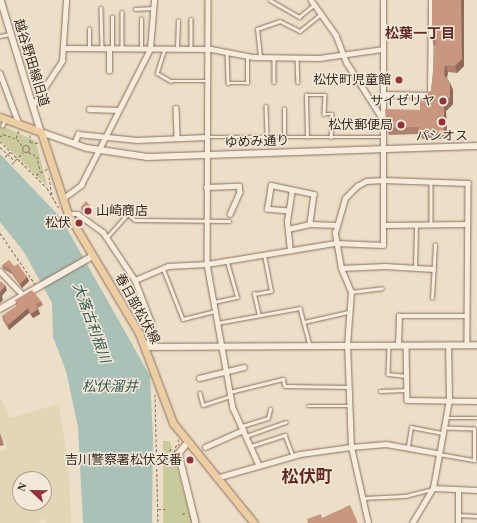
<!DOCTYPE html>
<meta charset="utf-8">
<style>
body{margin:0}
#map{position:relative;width:477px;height:523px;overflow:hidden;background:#eddec8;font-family:"Times New Roman","Noto Sans JP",serif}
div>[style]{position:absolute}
.farmland>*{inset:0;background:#e2d6b6}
.green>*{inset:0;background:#cacb9c}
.water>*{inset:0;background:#a9c1b7}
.path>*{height:1px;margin-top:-0.5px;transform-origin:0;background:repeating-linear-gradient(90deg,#88705e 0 3px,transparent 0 5px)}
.path>.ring{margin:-0.5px;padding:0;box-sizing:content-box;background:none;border:1px solid #88705e;border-radius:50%}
.roads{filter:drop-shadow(0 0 1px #88705e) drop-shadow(0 0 1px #88705e)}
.service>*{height:2.5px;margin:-1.25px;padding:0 1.25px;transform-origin:1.25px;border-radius:1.25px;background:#f8ecdc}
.minor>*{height:4.5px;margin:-2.25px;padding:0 2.25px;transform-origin:2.25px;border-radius:2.25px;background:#f8ecdc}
.tertiary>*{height:5.5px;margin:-2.75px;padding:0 2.75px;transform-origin:2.75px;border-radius:2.75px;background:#f8ecdc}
.primary>*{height:7px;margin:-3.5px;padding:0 3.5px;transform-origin:3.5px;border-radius:3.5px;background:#edcea3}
.wall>*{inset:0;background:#ad826e}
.shaded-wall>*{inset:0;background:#8d6a5a}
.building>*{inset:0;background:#c99780}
.dots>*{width:11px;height:11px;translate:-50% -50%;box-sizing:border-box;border:2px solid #f4e9d8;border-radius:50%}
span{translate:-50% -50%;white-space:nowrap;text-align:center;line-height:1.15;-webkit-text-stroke:3px #f4e9d8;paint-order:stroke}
.street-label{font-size:13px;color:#392a21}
.poi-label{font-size:13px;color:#392a21}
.right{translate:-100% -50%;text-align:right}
.left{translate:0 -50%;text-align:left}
.neighbourhood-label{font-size:14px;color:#642922;font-weight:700}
.water-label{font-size:14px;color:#315851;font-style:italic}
.district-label{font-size:17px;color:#642922;font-weight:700}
.north{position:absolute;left:12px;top:471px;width:40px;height:40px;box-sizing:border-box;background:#f4e9d8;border:1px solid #a99d8f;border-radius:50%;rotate:292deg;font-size:11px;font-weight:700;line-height:16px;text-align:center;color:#392a21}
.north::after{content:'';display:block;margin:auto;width:14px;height:18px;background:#94313c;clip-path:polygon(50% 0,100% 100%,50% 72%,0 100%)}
</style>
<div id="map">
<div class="farmland">
<i style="clip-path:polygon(evenodd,0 398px,10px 418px,59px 404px,69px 472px,71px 523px,46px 523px,46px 518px,35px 523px,0 523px,0 451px,7px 449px,3px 437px,0 438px,0 398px,20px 479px,44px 479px,44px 503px,20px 503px,20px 479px)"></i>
</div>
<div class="green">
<i style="clip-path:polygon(0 125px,36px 141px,47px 186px,0 140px)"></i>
<i style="clip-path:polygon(163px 441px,170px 441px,192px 523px,163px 523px)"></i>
</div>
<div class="water">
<i style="clip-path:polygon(0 154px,61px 218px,150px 376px,153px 438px,152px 523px,83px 523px,78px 427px,66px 371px,53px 337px,52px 303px,24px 252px,0 222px)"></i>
</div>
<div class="path">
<i style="left:30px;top:135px;width:7px;rotate:90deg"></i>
<i style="left:30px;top:142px;width:9px;rotate:6deg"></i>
<i style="left:0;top:137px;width:4px;rotate:-45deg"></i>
<i style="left:3px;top:134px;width:15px;rotate:20deg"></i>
<i style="left:17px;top:139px;width:10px;rotate:53deg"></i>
<i style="left:16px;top:138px;width:9px;rotate:-69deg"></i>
<i style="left:0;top:141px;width:66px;rotate:45deg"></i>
<i style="left:47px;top:188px;width:23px;rotate:59deg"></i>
<i class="ring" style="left:22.5px;top:145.5px;width:6px;height:6px"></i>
<i style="left:0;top:147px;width:21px;rotate:43deg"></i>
<i style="left:28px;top:152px;width:10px;rotate:24deg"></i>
<i style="left:37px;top:156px;width:16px;rotate:79deg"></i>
<i style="left:5px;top:157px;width:7px;rotate:-45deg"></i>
<i style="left:12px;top:164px;width:16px;rotate:-47deg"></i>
<i style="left:36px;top:175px;width:13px;rotate:-29deg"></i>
<i style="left:49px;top:177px;width:19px;rotate:81deg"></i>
<i style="left:0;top:233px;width:62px;rotate:55.5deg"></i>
<i style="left:155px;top:394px;width:129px;rotate:88.7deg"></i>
<i style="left:178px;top:439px;width:6px;rotate:81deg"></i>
<i style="left:169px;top:451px;width:4px;rotate:-45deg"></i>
<i style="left:174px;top:452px;width:9px;rotate:-72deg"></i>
<i style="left:158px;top:509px;width:7px"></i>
<i style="left:182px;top:514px;width:5px;rotate:-22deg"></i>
</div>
<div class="roads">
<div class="service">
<i style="left:270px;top:0;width:34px;rotate:30deg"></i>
<i style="left:299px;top:17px;width:19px;rotate:-39deg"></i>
<i style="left:101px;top:8px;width:41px;rotate:88.6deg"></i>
<i style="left:135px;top:9px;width:18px;rotate:-3deg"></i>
<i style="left:122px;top:12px;width:36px;rotate:90deg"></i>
<i style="left:191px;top:19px;width:30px;rotate:90deg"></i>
<i style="left:0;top:36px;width:10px;rotate:-11deg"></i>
<i style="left:89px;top:48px;width:19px;rotate:-90deg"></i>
<i style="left:112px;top:48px;width:31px;rotate:-90deg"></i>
<i style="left:141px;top:48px;width:29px;rotate:-90deg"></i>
<i style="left:177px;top:48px;width:27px;rotate:-88deg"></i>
<i style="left:165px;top:49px;width:25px;rotate:108deg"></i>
<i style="left:157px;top:73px;width:16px;rotate:30deg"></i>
<i style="left:171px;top:81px;width:35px"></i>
<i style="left:227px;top:53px;width:30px;rotate:88deg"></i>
<i style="left:228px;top:83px;width:19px"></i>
<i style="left:247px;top:83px;width:27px;rotate:-90deg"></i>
<i style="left:260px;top:57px;width:28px;rotate:-96deg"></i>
<i style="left:257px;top:29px;width:24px;rotate:-19deg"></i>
<i style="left:280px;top:21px;width:22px;rotate:27deg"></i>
<i style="left:300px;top:31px;width:27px;rotate:-39deg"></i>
<i style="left:274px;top:58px;width:24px;rotate:90deg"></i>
<i style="left:297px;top:58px;width:24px;rotate:88deg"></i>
<i style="left:266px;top:106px;width:31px;rotate:88deg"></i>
<i style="left:2px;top:126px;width:7px;rotate:-63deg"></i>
<i style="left:207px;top:137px;width:77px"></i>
<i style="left:284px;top:137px;width:28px;rotate:-90deg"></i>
<i style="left:284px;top:137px;width:99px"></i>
<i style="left:307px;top:137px;width:42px;rotate:-91.4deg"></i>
<i style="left:306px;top:95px;width:19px"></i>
<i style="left:325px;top:95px;width:19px;rotate:93deg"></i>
<i style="left:324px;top:114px;width:8px"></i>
<i style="left:332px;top:114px;width:23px;rotate:92deg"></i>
<i style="left:431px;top:181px;width:43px;rotate:90deg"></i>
<i style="left:107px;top:237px;width:31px;rotate:-48deg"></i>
<i style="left:128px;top:214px;width:9px;rotate:41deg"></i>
<i style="left:135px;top:220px;width:94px;rotate:0.6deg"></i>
<i style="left:415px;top:267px;width:42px;rotate:-88.6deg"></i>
<i style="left:163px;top:268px;width:55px;rotate:68.6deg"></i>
<i style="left:183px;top:319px;width:33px;rotate:-14deg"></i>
<i style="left:351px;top:292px;width:31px;rotate:-7deg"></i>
<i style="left:432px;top:298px;width:53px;rotate:-86.8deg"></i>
<i style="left:214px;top:302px;width:24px;rotate:-12deg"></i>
<i style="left:237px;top:297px;width:37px;rotate:-106deg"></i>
<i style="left:259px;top:316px;width:23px;rotate:-103deg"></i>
<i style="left:254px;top:294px;width:17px;rotate:-10deg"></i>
<i style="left:271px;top:291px;width:37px;rotate:-101deg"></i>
<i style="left:304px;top:322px;width:45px;rotate:-12.8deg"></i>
<i style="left:217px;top:323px;width:84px;rotate:-10.2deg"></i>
<i style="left:300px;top:308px;width:38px;rotate:75deg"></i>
<i style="left:389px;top:345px;width:29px;rotate:92deg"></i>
<i style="left:388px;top:374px;width:18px;rotate:6deg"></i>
<i style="left:380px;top:391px;width:26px;rotate:-2deg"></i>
<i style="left:230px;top:392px;width:55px;rotate:-13.8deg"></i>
<i style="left:283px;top:379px;width:7px;rotate:74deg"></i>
<i style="left:285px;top:386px;width:63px;rotate:0.9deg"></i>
<i style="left:200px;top:393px;width:12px;rotate:76deg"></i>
<i style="left:203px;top:405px;width:28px;rotate:-18deg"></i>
<i style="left:308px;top:406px;width:41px"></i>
<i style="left:446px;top:418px;width:31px"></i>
<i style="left:242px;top:426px;width:27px;rotate:-17deg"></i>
<i style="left:268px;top:418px;width:9px;rotate:-77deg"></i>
<i style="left:246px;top:436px;width:42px;rotate:-19.3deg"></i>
<i style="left:251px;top:446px;width:36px;rotate:-18deg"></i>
<i style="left:285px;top:435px;width:22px;rotate:69deg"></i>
<i style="left:408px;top:446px;width:19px;rotate:-81deg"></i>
<i style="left:411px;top:427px;width:33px;rotate:11deg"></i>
<i style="left:439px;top:454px;width:36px;rotate:10deg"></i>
<i style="left:474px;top:460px;width:31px;rotate:-90deg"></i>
<i style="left:474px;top:429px;width:30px;rotate:-178deg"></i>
<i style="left:363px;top:498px;width:42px;rotate:-2.7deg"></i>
<i style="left:405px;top:496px;width:29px;rotate:-14deg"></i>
<i style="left:458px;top:515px;width:19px;rotate:3deg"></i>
</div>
<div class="minor">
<i style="left:208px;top:0;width:264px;rotate:90.2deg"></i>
<i style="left:207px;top:264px;width:146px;rotate:79.8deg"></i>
<i style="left:233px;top:408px;width:63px;rotate:65.5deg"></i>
<i style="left:311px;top:0;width:43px;rotate:54.5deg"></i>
<i style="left:336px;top:35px;width:30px;rotate:69deg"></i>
<i style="left:347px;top:63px;width:65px;rotate:57.5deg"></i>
<i style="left:65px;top:48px;width:146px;rotate:0.4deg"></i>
<i style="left:211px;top:49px;width:43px;rotate:10.8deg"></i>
<i style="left:253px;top:57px;width:66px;rotate:0.9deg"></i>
<i style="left:319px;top:58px;width:65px;rotate:-8deg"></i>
<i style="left:109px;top:71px;width:22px;rotate:-90deg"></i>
<i style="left:0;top:73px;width:54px;rotate:69.6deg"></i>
<i style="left:383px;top:94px;width:47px;rotate:1.2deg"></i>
<i style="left:430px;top:95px;width:95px;rotate:-89.4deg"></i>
<i style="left:33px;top:105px;width:53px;rotate:-56.6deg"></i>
<i style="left:62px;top:61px;width:61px;rotate:-86.2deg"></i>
<i style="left:176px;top:108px;width:29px;rotate:88deg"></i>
<i style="left:89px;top:109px;width:29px;rotate:2deg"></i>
<i style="left:74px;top:144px;width:11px;rotate:-68deg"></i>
<i style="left:78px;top:134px;width:59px;rotate:5.8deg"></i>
<i style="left:137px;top:140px;width:69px;rotate:-2.5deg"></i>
<i style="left:206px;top:187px;width:33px;rotate:-2deg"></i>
<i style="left:239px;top:186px;width:6px;rotate:81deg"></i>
<i style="left:240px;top:192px;width:24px;rotate:114deg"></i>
<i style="left:62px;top:199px;width:24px;rotate:-36deg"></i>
<i style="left:81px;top:185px;width:153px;rotate:-63.1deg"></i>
<i style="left:150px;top:49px;width:49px;rotate:-85.3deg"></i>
<i style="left:288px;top:211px;width:21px;rotate:-175deg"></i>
<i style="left:267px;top:209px;width:24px;rotate:-81deg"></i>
<i style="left:271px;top:185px;width:44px;rotate:11.8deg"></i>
<i style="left:314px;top:194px;width:30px;rotate:98deg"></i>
<i style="left:68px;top:214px;width:10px"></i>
<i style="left:78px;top:214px;width:31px;rotate:36deg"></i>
<i style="left:103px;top:232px;width:58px;rotate:56.3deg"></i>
<i style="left:135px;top:280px;width:44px;rotate:68.7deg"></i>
<i style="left:151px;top:321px;width:14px;rotate:86deg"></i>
<i style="left:152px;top:335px;width:13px;rotate:117deg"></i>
<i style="left:384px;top:225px;width:83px;rotate:-0.7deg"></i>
<i style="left:288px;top:229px;width:23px;rotate:-13deg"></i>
<i style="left:310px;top:224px;width:26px;rotate:2deg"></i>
<i style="left:290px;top:251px;width:30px;rotate:-96deg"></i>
<i style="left:287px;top:221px;width:31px;rotate:-81deg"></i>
<i style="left:341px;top:268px;width:44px;rotate:-2.6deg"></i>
<i style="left:385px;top:266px;width:48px;rotate:3.6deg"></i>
<i style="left:0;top:271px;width:35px;rotate:46deg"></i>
<i style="left:135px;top:280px;width:36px;rotate:-23deg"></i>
<i style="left:168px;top:266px;width:39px;rotate:-3deg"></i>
<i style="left:207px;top:264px;width:130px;rotate:-9.3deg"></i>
<i style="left:335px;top:243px;width:48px;rotate:2.4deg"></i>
<i style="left:383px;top:245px;width:245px;rotate:-90deg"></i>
<i style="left:398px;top:345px;width:29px;rotate:-88deg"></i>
<i style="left:399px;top:316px;width:68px"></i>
<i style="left:406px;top:345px;width:55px;rotate:89deg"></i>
<i style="left:407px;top:400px;width:70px;rotate:0.8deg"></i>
<i style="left:199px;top:378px;width:46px;rotate:-13.7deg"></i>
<i style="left:205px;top:447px;width:42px;rotate:-24.1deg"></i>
<i style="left:216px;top:478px;width:87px;rotate:-15.9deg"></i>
<i style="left:300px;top:454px;width:51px;rotate:-7.8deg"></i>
<i style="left:351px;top:447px;width:35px;rotate:-5deg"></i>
<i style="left:386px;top:444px;width:52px;rotate:10deg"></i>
<i style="left:433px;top:488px;width:44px;rotate:2.6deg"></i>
<i style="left:368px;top:523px;width:78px;rotate:-102.6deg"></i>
<i style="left:351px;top:447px;width:102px;rotate:-92.2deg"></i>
<i style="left:347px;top:345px;width:53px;rotate:-85.7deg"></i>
<i style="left:351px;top:292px;width:26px;rotate:-113deg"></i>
<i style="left:341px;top:268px;width:36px;rotate:-100deg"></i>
<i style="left:335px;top:233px;width:36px;rotate:-74deg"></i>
<i style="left:345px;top:198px;width:17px;rotate:-45deg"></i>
<i style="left:357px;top:186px;width:10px;rotate:-29deg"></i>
<i style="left:366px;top:181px;width:17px;rotate:-3deg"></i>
<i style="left:383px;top:180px;width:85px;rotate:2deg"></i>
<i style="left:468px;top:183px;width:162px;rotate:90.4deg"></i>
<i style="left:412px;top:523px;width:41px;rotate:-59deg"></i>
<i style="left:433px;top:488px;width:89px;rotate:-79.7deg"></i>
<i style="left:449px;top:400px;width:55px;rotate:-91deg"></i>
<i style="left:458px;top:523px;width:33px;rotate:-90deg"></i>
</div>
<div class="tertiary">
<i style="left:1px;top:0;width:138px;rotate:73.1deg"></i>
<i style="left:41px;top:132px;width:49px;rotate:19.2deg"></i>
<i style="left:87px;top:148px;width:61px;rotate:8.5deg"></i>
<i style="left:147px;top:157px;width:330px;rotate:-1.9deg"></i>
<i style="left:0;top:309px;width:107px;rotate:-29.7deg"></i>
<i style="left:146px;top:347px;width:331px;rotate:-0.3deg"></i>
<i style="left:187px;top:444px;width:13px;rotate:129deg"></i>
<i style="left:179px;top:454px;width:71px;rotate:76.2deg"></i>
</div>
<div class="primary">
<i style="left:0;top:117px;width:44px;rotate:20.1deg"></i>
<i style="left:41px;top:132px;width:86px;rotate:71.8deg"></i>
<i style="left:68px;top:214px;width:139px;rotate:59.2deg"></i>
<i style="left:139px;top:333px;width:96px;rotate:69.3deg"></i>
<i style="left:173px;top:423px;width:129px;rotate:51deg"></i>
</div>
</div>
<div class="wall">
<i style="clip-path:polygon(432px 0,464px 66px,457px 73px,448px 72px,447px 78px,450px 83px,453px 90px,453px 104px,446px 111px,447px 139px,422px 139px,420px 134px,389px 135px,386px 128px,420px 110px,426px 98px,431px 91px,436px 46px,434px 46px,432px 39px)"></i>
<i style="clip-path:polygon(81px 207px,92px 211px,88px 216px,82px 212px)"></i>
<i style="clip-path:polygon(2px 265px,14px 266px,27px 277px,29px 281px,22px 288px,12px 274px,3px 269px)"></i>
<i style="clip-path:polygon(15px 300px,41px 301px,43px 305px,38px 308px,40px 314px,33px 318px,29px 313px,9px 330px,3px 320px,2px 316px,17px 306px)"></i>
<i style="clip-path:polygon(0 433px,4px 445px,0 446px)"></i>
</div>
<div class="shaded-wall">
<i style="clip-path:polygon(461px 0,464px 0,464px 66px,457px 73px,455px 66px)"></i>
<i style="clip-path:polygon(445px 65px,448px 72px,446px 82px,444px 75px)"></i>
<i style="clip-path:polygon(450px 83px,453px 90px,453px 104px,446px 111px,447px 139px,444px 132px,444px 104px)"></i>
<i style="clip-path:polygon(91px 207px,92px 211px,88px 216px,86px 212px)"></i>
<i style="clip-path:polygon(27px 277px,29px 281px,22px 288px,20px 284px)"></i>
<i style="clip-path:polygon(5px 285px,7px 290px,2px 296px,3px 300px,0 303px,0 292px)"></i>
<i style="clip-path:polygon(28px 308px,29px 313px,9px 330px,8px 325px)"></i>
<i style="clip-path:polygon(38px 309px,40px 314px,33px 318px,31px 314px)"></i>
</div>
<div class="building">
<i style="clip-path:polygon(432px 0,461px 0,462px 59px,455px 66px,445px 65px,444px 75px,450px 83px,450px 97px,444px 104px,444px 132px,419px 132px,419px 127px,386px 128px,385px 109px,420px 110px,420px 98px,426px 98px,426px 92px,431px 91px,436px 39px,432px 39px)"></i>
<i style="clip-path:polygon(86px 201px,91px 207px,86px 212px,81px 207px)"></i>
<i style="clip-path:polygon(9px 260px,14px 266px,18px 264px,27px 277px,20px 284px,10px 269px,2px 265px)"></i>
<i style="clip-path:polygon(0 281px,5px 285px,0 292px)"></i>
<i style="clip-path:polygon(32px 290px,41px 301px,36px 304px,38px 309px,31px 314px,28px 308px,8px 325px,2px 316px,18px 305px,15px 300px)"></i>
<i style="clip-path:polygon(350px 505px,358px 523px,308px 523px,307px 519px,321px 514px,322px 518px)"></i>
</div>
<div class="dots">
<i style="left:399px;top:80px;background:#94313c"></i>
<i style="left:443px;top:101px;background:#94313c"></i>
<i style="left:442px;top:122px;background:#94313c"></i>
<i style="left:401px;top:125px;background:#94313c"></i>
<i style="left:88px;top:211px;background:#94313c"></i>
<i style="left:79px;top:223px;background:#94313c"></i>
<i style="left:190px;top:460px;background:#94313c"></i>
</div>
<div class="street-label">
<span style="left:31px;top:63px;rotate:73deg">越谷野田線旧道</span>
<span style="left:257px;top:142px;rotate:-2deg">ゆめみ通り</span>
<span style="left:137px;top:309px;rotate:61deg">春日部松伏線</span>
</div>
<div class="poi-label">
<span class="right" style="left:391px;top:80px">松伏町児童館</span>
<span class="right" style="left:435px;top:101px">サイゼリヤ</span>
<span class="right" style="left:393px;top:125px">松伏郵便局</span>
<span style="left:442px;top:136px">パシオス</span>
<span class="left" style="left:96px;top:211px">山崎商店</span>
<span class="right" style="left:71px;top:223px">松伏</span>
<span class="right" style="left:182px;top:460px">吉川警察署松伏交番</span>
</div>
<div class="neighbourhood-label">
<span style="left:420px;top:34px">松葉一丁目</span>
</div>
<div class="water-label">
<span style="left:91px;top:323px;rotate:70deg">大落古利根川</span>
<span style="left:110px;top:387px">松伏溜井</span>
</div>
<div class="district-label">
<span style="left:307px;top:477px">松伏町</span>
</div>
<div class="north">N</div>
</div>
